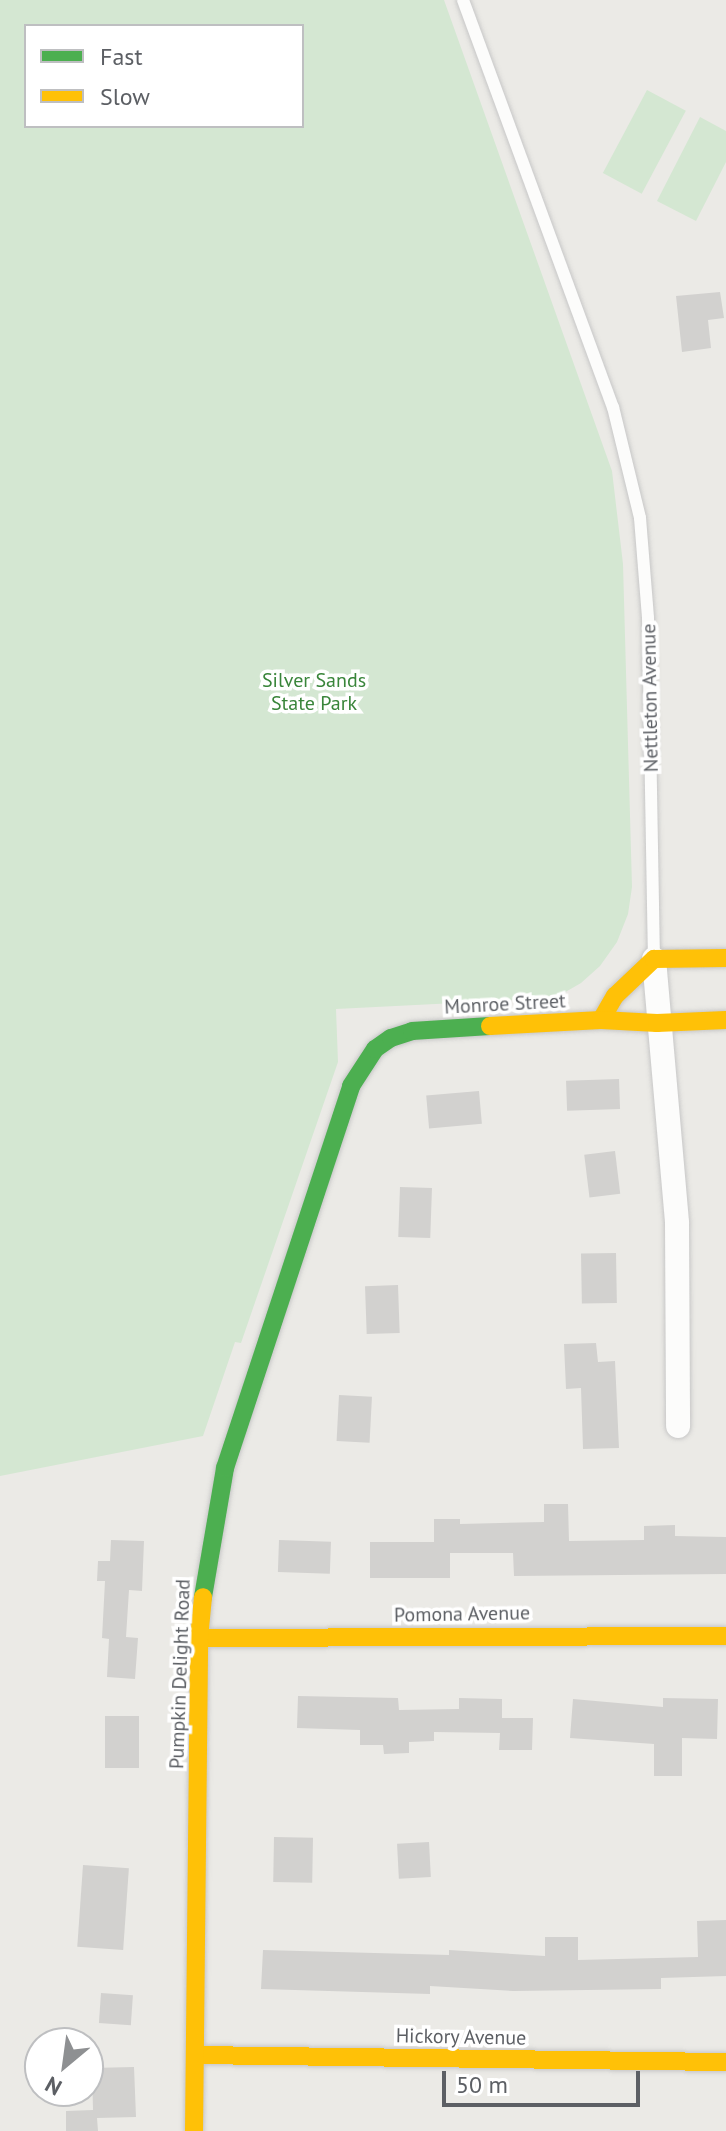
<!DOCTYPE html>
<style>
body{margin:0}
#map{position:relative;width:726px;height:2131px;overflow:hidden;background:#ebeae6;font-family:"PT Sans",sans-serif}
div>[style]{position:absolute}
.green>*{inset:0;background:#d4e7d2;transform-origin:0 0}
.building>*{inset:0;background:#d2d1cf;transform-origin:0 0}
.roads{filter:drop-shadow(0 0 2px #c7c7c7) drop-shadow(0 0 2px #c7c7c7)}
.lane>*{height:12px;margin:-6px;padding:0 6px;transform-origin:6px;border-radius:6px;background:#fcfcfb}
.street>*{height:24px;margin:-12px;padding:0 12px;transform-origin:12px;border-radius:12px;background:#fcfcfb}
.fast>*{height:18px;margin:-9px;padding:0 9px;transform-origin:9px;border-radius:9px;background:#4caf50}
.slow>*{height:18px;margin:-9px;padding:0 9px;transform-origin:9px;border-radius:9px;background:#ffc107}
span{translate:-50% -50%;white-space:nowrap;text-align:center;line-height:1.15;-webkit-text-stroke:7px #fff;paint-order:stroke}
.park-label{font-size:20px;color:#39853a}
.street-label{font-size:20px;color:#5c5f64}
.legend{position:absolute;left:24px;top:24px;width:280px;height:104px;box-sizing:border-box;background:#fff;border:2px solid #bebfc1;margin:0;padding:10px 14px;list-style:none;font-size:24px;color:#5c5f64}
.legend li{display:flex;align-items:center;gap:16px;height:40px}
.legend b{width:40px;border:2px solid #bebfc1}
.north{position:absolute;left:24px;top:2027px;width:80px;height:80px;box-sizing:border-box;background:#fff;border:2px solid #bebfc1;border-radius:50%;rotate:209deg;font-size:22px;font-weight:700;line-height:32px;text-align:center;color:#5c5f64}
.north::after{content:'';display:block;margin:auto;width:28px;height:36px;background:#8e9092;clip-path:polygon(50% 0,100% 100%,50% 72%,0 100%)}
.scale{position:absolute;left:442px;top:2071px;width:198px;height:36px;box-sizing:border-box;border:4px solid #5c5f64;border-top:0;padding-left:10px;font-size:24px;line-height:28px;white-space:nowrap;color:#5c5f64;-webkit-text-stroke:6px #fff;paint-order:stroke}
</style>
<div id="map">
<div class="green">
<i style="clip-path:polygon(evenodd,0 0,444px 0,612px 471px,623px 564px,632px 887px,628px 914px,617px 942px,600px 966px,581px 983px,555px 998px,336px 1009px,338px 1062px,241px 1343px,235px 1342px,203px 1436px,0 1476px,0 0,302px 26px,302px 126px,26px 126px,26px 26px,302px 26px)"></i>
<i style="left:647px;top:90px;width:44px;height:94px;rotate:28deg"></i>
<i style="clip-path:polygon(700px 117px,726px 131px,726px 162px,696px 221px,657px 201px)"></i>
</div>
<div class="building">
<i style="clip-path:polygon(720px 292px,724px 318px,708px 320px,711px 348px,682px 352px,676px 296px)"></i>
<i style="left:619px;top:1079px;width:30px;height:53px;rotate:88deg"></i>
<i style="left:479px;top:1091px;width:33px;height:53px;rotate:85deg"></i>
<i style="left:615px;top:1151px;width:43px;height:31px;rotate:83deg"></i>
<i style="left:400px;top:1187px;width:32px;height:50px;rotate:2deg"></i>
<i style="left:616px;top:1253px;width:50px;height:35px;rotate:89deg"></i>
<i style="left:398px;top:1285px;width:48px;height:33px;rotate:88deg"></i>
<i style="clip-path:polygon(596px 1343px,598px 1362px,615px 1361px,619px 1448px,583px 1449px,581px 1388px,566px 1389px,564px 1344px)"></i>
<i style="left:339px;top:1395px;width:33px;height:46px;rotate:3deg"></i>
<i style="clip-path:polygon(544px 1504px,568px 1504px,569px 1541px,644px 1540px,644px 1526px,675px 1525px,675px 1536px,726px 1537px,726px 1574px,514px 1576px,513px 1553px,450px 1553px,450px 1578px,370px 1578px,370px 1542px,434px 1542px,434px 1519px,460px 1519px,460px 1524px,544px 1522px)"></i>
<i style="clip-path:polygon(111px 1540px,144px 1541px,142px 1591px,129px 1590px,126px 1637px,138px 1638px,135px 1679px,107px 1677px,109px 1639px,102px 1638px,105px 1581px,97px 1581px,98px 1561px,110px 1561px)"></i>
<i style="left:279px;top:1540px;width:52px;height:32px;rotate:2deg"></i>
<i style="clip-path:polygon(298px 1696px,398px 1698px,399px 1710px,459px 1709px,459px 1698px,502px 1699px,502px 1718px,533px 1718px,532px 1750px,499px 1750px,500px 1733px,434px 1732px,434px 1741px,409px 1742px,409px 1753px,384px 1754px,383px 1745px,360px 1745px,360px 1730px,297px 1728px)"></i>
<i style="clip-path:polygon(663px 1698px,718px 1699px,717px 1739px,682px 1738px,682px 1776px,654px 1776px,654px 1744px,570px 1738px,573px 1699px,663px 1707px)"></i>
<i style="left:105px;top:1716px;width:34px;height:52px"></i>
<i style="left:274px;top:1837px;width:39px;height:45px;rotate:1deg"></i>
<i style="left:429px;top:1842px;width:35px;height:32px;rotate:87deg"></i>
<i style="left:83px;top:1865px;width:46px;height:82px;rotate:4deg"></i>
<i style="clip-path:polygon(726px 1920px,726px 1976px,661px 1978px,661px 1989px,513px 1991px,430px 1986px,430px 1994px,261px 1989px,263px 1950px,449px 1955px,449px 1950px,545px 1956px,545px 1937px,578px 1937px,578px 1960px,698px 1957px,697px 1921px)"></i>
<i style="left:101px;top:1993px;width:32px;height:30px;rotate:4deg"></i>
<i style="clip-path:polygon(134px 2067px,136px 2117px,97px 2118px,98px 2131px,66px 2131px,66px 2111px,93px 2110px,92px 2068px)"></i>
</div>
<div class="roads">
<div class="lane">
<i style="left:463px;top:0;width:434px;rotate:69.8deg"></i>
<i style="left:613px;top:407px;width:114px;rotate:76.3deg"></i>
<i style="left:640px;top:518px;width:100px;rotate:85.4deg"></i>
<i style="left:648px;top:618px;width:340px;rotate:89deg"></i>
</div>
<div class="street">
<i style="left:654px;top:959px;width:265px;rotate:85deg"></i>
<i style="left:677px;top:1223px;width:203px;rotate:89.7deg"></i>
</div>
<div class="fast">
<i style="left:203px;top:1597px;width:131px;rotate:-80.3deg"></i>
<i style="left:225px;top:1468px;width:402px;rotate:-71.7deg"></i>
<i style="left:351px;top:1086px;width:44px;rotate:-57deg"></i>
<i style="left:375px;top:1049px;width:19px;rotate:-35deg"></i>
<i style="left:391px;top:1038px;width:22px;rotate:-18deg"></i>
<i style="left:412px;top:1031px;width:78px;rotate:-3.7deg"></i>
</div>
<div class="slow">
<i style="left:601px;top:1020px;width:28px;rotate:-60deg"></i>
<i style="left:615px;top:996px;width:54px;rotate:-43.5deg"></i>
<i style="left:654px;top:959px;width:72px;rotate:-0.8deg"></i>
<i style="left:490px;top:1026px;width:111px;rotate:-3.1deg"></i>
<i style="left:601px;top:1020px;width:56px;rotate:3.1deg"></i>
<i style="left:657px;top:1023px;width:69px;rotate:-2.5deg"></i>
<i style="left:199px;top:1638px;width:527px;rotate:-0.22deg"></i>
<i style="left:195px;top:2055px;width:531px;rotate:0.76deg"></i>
<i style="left:194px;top:2131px;width:493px;rotate:-89.4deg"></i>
<i style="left:199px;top:1638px;width:41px;rotate:-84.4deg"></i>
</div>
</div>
<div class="park-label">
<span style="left:314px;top:692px">Silver Sands<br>State Park</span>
</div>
<div class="street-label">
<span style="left:650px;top:698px;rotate:-91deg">Nettleton Avenue</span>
<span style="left:505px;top:1004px;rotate:-3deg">Monroe Street</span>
<span style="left:462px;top:1614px;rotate:-1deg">Pomona Avenue</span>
<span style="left:180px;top:1674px;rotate:-88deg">Pumpkin Delight Road</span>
<span style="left:461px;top:2037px;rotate:1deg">Hickory Avenue</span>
</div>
<ul class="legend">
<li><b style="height:10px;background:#4caf50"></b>Fast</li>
<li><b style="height:10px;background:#ffc107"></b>Slow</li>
</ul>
<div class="north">N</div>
<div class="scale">50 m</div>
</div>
